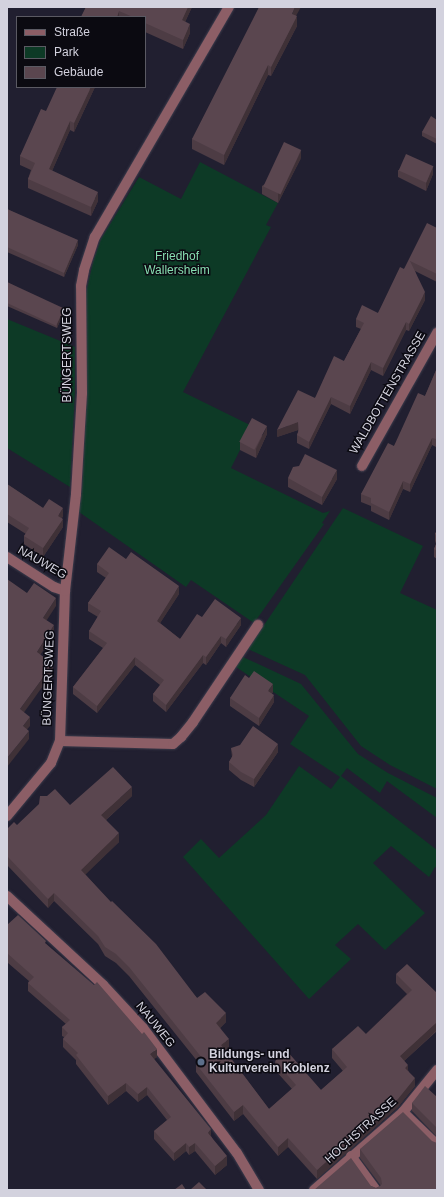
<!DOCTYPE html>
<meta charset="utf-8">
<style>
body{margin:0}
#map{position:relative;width:444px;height:1197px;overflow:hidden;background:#211f30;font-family:Arial,sans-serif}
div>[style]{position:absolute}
.green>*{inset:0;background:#0d3a26}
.roads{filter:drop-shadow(0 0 1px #3d3c4c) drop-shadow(0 0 1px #3d3c4c)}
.minor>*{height:10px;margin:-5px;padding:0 5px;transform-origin:5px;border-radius:5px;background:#8c5e66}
.wall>*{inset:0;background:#4d3c44}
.shaded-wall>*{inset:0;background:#3f3137}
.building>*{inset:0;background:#5a464f;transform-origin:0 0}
.dots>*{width:11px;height:11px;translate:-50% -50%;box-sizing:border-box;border:2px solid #0b0a11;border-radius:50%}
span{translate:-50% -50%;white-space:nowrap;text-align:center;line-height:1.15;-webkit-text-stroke:3px #0b0a11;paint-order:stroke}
.park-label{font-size:12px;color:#87deb1}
.street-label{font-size:12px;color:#d3d2de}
.poi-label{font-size:12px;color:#d3d2de;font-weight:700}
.left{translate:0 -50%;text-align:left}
.frame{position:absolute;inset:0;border:8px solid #d3d2de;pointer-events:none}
.legend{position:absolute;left:16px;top:16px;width:130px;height:72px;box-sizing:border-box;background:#0b0a11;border:1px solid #5b5a63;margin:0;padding:5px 7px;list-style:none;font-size:12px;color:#d3d2de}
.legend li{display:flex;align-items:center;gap:8px;height:20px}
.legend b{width:20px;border:1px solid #5b5a63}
</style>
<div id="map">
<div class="green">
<i style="clip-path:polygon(200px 162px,278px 203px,266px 225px,271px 227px,183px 392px,252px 426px,231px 468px,323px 513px,330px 511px,322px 523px,324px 524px,254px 623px,191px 580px,186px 587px,79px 512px,82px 489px,87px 393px,86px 293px,93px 262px,101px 239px,139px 177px,181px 199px)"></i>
<i style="clip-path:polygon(7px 319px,75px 347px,75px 392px,70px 487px,7px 448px)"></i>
<i style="clip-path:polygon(343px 508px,423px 546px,400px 593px,437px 610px,437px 789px,390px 765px,361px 746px,305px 675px,248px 649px)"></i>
<i style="clip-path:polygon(243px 657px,301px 684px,358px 754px,388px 773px,437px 798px,437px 818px,387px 781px,380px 793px,347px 768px,341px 776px,437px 850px,437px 868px,435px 867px,429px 877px,391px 846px,373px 863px,425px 913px,385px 950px,358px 924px,335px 945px,351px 959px,309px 999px,183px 857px,201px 839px,219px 858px,266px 815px,299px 766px,331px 789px,340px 777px,290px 744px,309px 716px,236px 667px)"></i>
</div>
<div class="roads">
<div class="minor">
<i style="left:362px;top:466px;width:153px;rotate:-60.6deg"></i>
<i style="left:7px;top:557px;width:56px;rotate:32.6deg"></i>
<i style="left:54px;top:587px;width:12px;rotate:20deg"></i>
<i style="left:60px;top:741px;width:113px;rotate:1.5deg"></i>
<i style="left:173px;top:744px;width:11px;rotate:-41deg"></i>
<i style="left:181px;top:737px;width:19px;rotate:-51deg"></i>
<i style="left:193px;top:722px;width:117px;rotate:-56.2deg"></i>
<i style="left:7px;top:816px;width:69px;rotate:-50.3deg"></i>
<i style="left:51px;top:763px;width:24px;rotate:-68deg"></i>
<i style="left:60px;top:741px;width:150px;rotate:-88.1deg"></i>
<i style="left:65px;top:591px;width:98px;rotate:-83.5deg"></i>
<i style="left:76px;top:494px;width:101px;rotate:-86.6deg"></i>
<i style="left:82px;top:393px;width:107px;rotate:-90.5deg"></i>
<i style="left:81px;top:286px;width:16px;rotate:-79deg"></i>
<i style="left:84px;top:270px;width:35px;rotate:-72deg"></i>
<i style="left:95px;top:237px;width:266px;rotate:-59.8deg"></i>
<i style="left:7px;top:896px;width:131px;rotate:42.8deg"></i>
<i style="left:103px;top:985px;width:59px;rotate:47.1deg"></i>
<i style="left:143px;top:1028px;width:156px;rotate:53.1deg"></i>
<i style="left:237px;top:1153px;width:43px;rotate:59.3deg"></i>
<i style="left:403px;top:1112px;width:47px;rotate:44.1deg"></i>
<i style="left:351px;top:1156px;width:42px;rotate:53.7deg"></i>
<i style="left:314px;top:1190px;width:118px;rotate:-41.2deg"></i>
<i style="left:403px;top:1112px;width:54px;rotate:-51deg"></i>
</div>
</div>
<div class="wall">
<i style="clip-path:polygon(86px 7px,192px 7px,185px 22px,190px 33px,183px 49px,145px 32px,145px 17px,81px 17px)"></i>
<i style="clip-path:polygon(296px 16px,297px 26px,271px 76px,268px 75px,224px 165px,192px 149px,192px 139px)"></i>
<i style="clip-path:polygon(95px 87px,74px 132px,70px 130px,52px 171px,98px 201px,91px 216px,28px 188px,28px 179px,31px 170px,20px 165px,20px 156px,46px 111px)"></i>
<i style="clip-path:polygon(437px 120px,437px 144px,422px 136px,422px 132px)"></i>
<i style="clip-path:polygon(301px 158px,278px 203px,262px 194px,262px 186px)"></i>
<i style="clip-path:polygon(398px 170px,433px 174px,426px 191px,398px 177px)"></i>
<i style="clip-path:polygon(7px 209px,78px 245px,64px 277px,7px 252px)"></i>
<i style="clip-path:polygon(437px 228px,437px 282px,415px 271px,425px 300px,409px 331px,406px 330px,383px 376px,371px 370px,350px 414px,331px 404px,309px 449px,297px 443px,297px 435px,298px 432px,298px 430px,277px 437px,315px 398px,344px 361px,361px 329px,356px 327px,356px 319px,378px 313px,404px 269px)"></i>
<i style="clip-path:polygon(7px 282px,64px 312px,57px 328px,7px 306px)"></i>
<i style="clip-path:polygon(437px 368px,437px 444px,436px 447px,432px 445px,410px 492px,403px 489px,389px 520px,371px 511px,371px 506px,361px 502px,361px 494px,394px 446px,425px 396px)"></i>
<i style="clip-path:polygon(267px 434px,256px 458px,240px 450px,240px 442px)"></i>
<i style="clip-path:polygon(288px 478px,337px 479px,322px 505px,288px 487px)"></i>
<i style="clip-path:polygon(7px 484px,43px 508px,63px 516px,62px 518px,63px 527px,43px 557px,24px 544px,24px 536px,26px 534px,7px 522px)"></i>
<i style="clip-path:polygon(437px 532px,437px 559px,434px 557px,434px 549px,436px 544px,435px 541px,435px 533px)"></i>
<i style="clip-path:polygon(126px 559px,179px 594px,160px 623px,180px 639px,202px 617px,241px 625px,226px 647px,221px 643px,206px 665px,203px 663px,166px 712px,153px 701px,153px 694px,160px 685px,135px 665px,97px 713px,73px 694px,73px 687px,103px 648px,89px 639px,89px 631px,98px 617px,88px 611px,88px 603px,106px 578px,97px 572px,97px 564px)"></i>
<i style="clip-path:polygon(249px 678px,273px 692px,272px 693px,274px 702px,259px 726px,230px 706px,230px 698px)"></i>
<i style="clip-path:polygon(231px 748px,278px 752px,254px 787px,241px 780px,229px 770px,229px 762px,232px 757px)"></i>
<i style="clip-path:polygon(132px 796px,106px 820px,119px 842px,85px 874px,197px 998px,226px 1022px,220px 1028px,229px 1047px,225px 1051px,269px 1109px,292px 1089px,275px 1070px,275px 1061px,321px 1090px,343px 1071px,332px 1058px,332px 1049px,366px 1034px,407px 994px,396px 983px,396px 974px,437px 993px,437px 1031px,404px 1061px,415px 1086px,398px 1107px,317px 1179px,288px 1147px,278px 1156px,243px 1114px,234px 1121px,196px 1072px,196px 1064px,198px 1062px,129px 976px,116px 963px,105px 956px,98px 944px,54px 901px,48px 908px,7px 865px,7px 829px,70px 805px)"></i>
<i style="clip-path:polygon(7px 925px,46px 944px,157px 1057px,154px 1059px,211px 1136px,227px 1165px,215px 1175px,195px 1151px,189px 1155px,186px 1151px,174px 1161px,154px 1139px,154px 1131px,167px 1120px,147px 1095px,138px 1102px,126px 1091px,108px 1105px,76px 1064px,76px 1060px,63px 1047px,63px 1039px,64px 1037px,62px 1036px,62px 1027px,66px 1024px,28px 991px,28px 983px,29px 981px,8px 963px)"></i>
<i style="clip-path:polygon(437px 1097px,437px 1137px,412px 1111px,412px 1103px)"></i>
<i style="clip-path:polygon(432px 1141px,437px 1190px,314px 1190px,371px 1186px,376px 1188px,380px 1186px,381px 1186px,360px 1158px,360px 1149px)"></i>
</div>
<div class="shaded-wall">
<i style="clip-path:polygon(188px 7px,192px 7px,182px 29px,182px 20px)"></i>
<i style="clip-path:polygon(295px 7px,301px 7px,292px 23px,292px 14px)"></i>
<i style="clip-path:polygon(119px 11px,119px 17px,117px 17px)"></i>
<i style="clip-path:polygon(297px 16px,297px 26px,271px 76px,271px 67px)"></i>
<i style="clip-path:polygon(190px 24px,190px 33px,183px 49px,183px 40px)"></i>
<i style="clip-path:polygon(268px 65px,268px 75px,224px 165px,224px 155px)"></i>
<i style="clip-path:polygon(91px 87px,95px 87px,74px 132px,74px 123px)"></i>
<i style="clip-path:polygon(70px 121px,70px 130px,49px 178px,49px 169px)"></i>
<i style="clip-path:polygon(301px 150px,301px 158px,278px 203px,278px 194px)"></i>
<i style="clip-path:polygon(433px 166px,433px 174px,426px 191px,426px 183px)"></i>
<i style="clip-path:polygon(98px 192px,98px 201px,91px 216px,91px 207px)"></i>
<i style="clip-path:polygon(78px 240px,78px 245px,64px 277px,64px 273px)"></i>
<i style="clip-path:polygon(425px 292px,425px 300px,409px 331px,409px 324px)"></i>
<i style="clip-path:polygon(64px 308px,64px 312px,57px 328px,57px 324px)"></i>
<i style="clip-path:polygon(406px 322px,406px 330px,383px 376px,383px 368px)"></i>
<i style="clip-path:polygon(371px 362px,371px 370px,350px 414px,350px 406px)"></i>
<i style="clip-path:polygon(331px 397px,331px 404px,309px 449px,309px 442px)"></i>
<i style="clip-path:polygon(298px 422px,298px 430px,277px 437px,277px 430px)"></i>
<i style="clip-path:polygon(267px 426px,267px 434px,256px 458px,256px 449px)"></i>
<i style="clip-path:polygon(437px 436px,437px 444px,436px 447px,436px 439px)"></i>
<i style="clip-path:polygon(432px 438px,432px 445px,410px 492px,410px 484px)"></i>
<i style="clip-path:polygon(337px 470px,337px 479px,322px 505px,322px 497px)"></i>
<i style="clip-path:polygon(403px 481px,403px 489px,389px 520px,389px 512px)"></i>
<i style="clip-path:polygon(63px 508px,63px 516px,58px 525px,58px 516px)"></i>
<i style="clip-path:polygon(63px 519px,63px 527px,43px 557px,43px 548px)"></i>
<i style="clip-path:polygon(179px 586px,179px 594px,157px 628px,157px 621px)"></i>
<i style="clip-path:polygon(56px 598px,56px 606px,43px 626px,43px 618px)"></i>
<i style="clip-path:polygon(241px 618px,241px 625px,226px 647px,226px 639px)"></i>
<i style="clip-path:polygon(54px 625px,54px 634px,37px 660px,37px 652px)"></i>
<i style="clip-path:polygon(221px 636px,221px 643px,206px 665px,206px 657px)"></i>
<i style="clip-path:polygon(203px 655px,203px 663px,166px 712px,166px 705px)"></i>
<i style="clip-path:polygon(135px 657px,135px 665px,97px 713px,97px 706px)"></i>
<i style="clip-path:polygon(53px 664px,53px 672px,20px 718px,20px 709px)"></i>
<i style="clip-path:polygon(273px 684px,273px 692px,268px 699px,268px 691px)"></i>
<i style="clip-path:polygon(274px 695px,274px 702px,259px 726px,259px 718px)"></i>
<i style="clip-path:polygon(30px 717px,30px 726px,23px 734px,23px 726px)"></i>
<i style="clip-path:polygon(29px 731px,29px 739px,7px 767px,7px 758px)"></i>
<i style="clip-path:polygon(278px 744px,278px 752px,254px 787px,254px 779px)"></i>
<i style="clip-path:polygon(132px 787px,132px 796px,101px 824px,101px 815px)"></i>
<i style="clip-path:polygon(119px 833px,119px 842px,81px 879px,81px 870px)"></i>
<i style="clip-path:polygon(54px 893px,54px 901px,48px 908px,48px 899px)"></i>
<i style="clip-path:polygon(8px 954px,8px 963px,7px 964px,7px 955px)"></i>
<i style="clip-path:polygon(226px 1013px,226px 1022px,216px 1032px,216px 1023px)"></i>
<i style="clip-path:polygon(437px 1022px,437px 1031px,436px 1031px,400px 1065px,400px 1056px)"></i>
<i style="clip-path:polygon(229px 1039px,229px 1047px,221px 1054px,221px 1045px)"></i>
<i style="clip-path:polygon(157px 1049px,157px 1057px,150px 1062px,150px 1054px)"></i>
<i style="clip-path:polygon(408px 1065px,408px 1074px,405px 1068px)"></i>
<i style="clip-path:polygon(415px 1078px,415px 1086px,398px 1107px,317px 1179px,317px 1170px)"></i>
<i style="clip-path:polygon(126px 1083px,126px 1091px,108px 1105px,108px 1096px)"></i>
<i style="clip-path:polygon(147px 1087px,147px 1095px,138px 1102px,138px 1094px)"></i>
<i style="clip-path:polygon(243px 1105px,243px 1114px,234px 1121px,234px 1112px)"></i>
<i style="clip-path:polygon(211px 1129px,211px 1137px,208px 1133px)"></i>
<i style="clip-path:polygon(288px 1138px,288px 1147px,278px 1156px,278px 1147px)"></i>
<i style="clip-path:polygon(186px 1143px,186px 1151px,174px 1161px,174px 1153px)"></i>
<i style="clip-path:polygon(195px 1143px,195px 1151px,189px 1155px,189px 1147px)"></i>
<i style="clip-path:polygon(227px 1156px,227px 1165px,215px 1175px,215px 1166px)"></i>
</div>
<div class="building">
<i style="clip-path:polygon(86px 7px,188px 7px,182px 20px,190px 24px,183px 40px,145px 23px,145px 17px,133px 17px,119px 11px,117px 17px,81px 17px)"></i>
<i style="clip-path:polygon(259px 7px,295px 7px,292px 14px,297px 16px,271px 67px,268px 65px,224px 155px,192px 139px,252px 21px)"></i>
<i style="clip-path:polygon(57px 87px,91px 87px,74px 123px,70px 121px,49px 169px,98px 192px,91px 207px,28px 179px,35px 163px,20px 156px,41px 109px,46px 111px)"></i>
<i style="clip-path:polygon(431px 116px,437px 120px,437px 139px,422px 132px)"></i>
<i style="left:284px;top:142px;width:19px;height:49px;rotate:25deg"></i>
<i style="left:406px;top:154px;width:30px;height:18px;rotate:24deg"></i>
<i style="clip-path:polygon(7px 209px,78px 240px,64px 273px,7px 247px)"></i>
<i style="clip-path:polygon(427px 223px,437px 228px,437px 274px,410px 261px,425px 292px,409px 324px,406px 322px,383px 368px,371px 362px,350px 406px,331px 397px,309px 442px,297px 435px,299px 430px,298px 422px,277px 430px,298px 390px,315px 398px,334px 356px,344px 361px,364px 323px,356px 319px,362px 305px,378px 313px,400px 267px,404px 269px)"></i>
<i style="left:7px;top:282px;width:63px;height:19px;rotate:25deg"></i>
<i style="clip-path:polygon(437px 368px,437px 436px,436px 439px,432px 438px,410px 484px,403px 481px,389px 512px,371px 503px,371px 498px,361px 494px,388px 443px,394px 446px,418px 393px,425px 396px)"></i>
<i style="left:252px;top:418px;width:17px;height:27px;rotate:28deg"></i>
<i style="clip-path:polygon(305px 454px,337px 470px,322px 497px,288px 478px,293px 467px,299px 466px)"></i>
<i style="clip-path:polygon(7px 484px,43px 508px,49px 499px,63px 508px,58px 516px,63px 519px,43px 548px,24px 536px,29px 528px,7px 514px)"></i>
<i style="clip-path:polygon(437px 532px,437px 539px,435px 533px)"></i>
<i style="clip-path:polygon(437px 542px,437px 551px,434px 549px)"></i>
<i style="clip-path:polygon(109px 547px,126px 559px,131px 552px,179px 586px,157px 621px,180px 639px,197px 614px,202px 617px,215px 599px,241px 618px,226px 639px,221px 636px,206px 657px,203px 655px,166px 705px,153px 694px,164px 680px,135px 657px,97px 706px,73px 687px,107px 643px,89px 631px,101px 611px,88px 603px,109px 573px,97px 564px)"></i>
<i style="clip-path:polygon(7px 579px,27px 593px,34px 583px,56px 598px,43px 618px,54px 625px,37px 652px,53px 664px,20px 709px,30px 717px,23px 726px,29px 731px,7px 758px)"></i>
<i style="clip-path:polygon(254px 671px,273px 684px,268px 691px,274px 695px,259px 718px,230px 698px,245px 675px,249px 678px)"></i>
<i style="clip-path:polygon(253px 726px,278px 744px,254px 779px,241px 772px,229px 762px,233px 755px,231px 748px,240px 745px)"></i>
<i style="clip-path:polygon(113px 767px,132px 787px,101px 815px,119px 833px,81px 870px,111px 902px,112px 901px,156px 944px,197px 998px,205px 992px,226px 1013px,216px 1023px,229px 1039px,221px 1045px,269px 1109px,296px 1085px,275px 1061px,287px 1051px,321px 1090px,347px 1067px,332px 1049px,358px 1026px,366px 1034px,412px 990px,396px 974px,407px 964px,437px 993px,437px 1022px,400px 1056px,408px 1065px,405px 1068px,415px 1078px,398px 1099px,317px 1170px,288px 1138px,278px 1147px,243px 1105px,234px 1112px,196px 1064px,202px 1058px,129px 967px,116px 954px,105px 947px,98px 936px,54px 893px,48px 899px,7px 856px,7px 829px,14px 822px,17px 825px,39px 804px,40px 796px,47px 796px,55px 789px,70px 805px)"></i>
<i style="clip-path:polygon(18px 915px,46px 941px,45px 943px,94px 985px,97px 982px,142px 1034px,144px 1032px,157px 1049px,150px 1054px,211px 1129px,208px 1133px,227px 1156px,215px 1166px,195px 1143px,189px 1147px,186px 1143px,174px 1153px,154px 1131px,171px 1117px,147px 1087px,138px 1094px,126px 1083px,108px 1096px,76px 1055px,78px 1053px,63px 1039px,68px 1033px,62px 1027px,70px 1020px,28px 983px,34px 977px,8px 954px,7px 955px,7px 925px)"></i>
<i style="clip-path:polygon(425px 1086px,437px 1097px,437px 1128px,412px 1103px)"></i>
<i style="clip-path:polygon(403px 1112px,432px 1141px,437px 1143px,437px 1190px,314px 1190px,351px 1158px,371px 1186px,376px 1188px,380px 1186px,382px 1184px,381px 1178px,360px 1149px)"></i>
<i style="clip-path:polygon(199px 1182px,207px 1190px,190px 1190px)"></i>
<i style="clip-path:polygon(182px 1184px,186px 1190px,174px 1190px)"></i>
</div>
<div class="dots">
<i style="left:201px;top:1062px;background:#5c6f8a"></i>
</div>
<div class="park-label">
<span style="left:177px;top:264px">Friedhof<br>Wallersheim</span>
</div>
<div class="street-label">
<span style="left:68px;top:355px;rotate:-90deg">BÜNGERTSWEG</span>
<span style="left:388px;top:393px;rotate:-60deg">WALDBOTTENSTRASSE</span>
<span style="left:42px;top:563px;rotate:30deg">NAUWEG</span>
<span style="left:49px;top:678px;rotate:-88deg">BÜNGERTSWEG</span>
<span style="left:155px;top:1025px;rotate:51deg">NAUWEG</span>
<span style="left:361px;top:1131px;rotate:-42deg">HOCHSTRASSE</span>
</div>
<div class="poi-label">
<span class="left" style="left:209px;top:1062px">Bildungs- und<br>Kulturverein Koblenz</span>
</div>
<div class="frame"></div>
<ul class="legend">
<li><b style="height:5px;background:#8c5e66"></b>Straße</li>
<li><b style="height:11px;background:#0d3a26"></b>Park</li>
<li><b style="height:11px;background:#5a464f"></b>Gebäude</li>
</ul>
</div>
